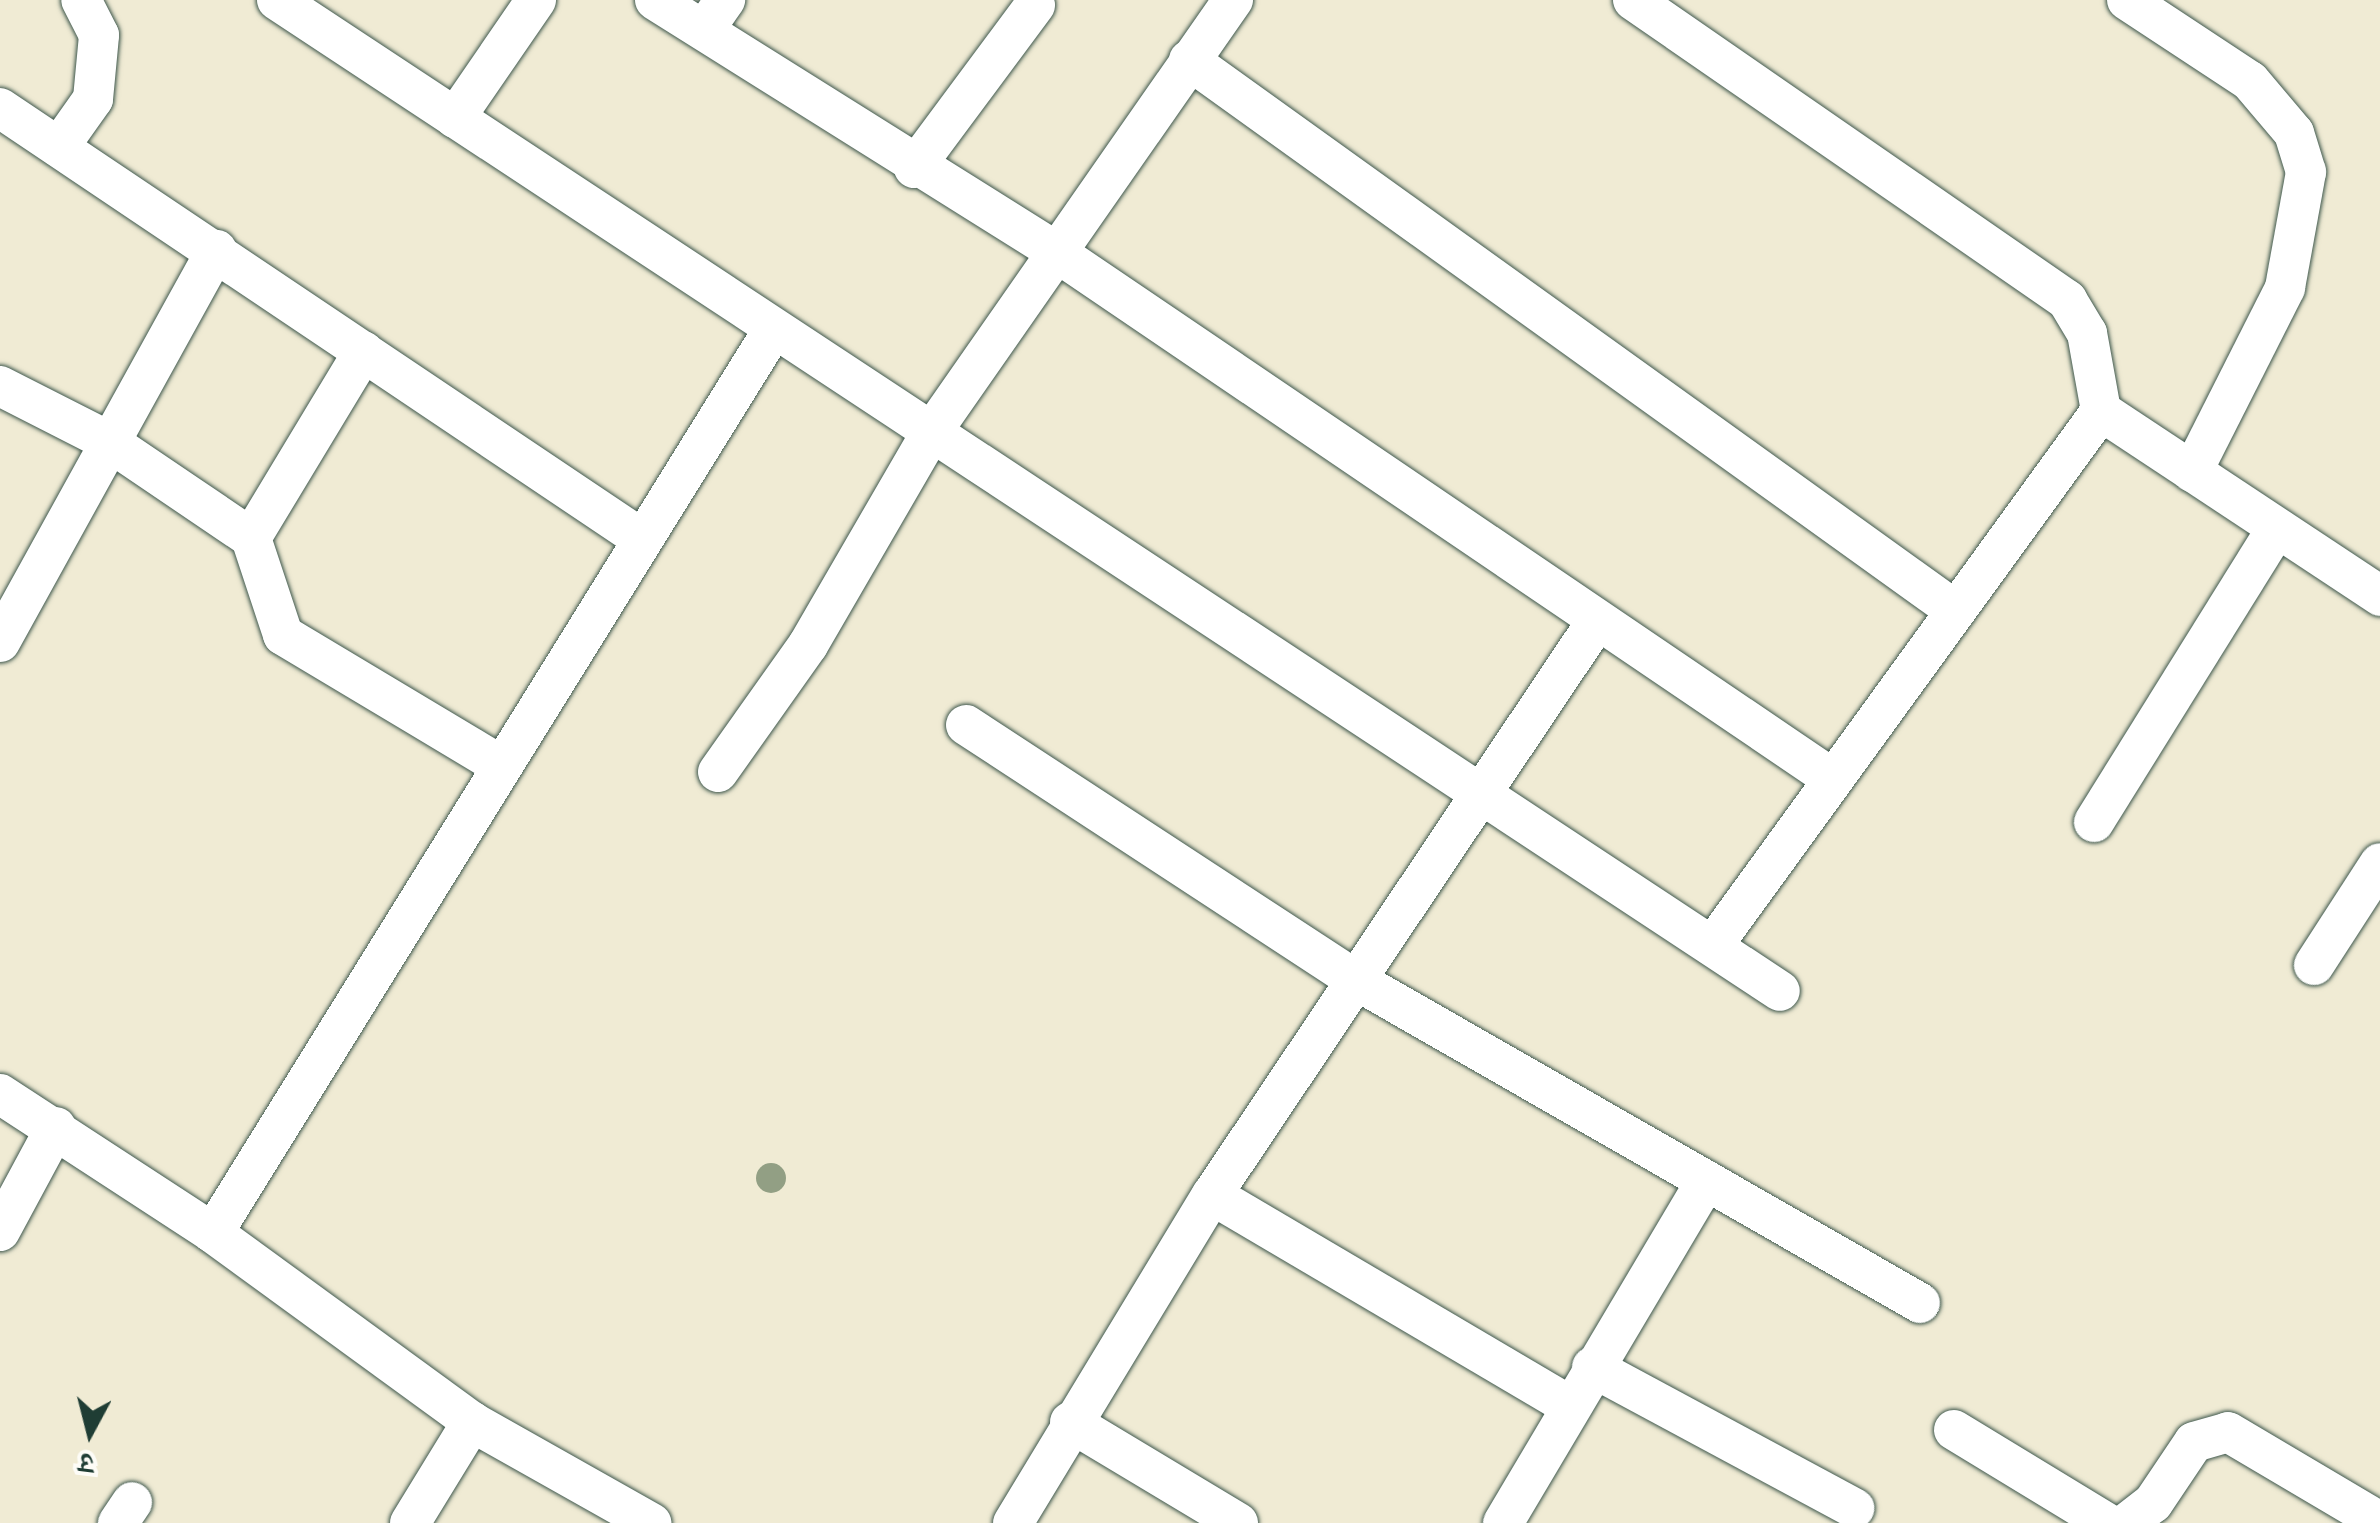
<!DOCTYPE html>
<meta charset="utf-8">
<style>
body{margin:0}
#map{position:relative;width:2380px;height:1523px;overflow:hidden;background:#f0ebd4;font-family:"IM FELL Great Primer","Noto Serif Devanagari",serif}
div>[style]{position:absolute}
.roads{filter:drop-shadow(0 0 2px #3e574c) drop-shadow(0 0 2px #3e574c)}
.street>*{height:40px;margin:-20px;padding:0 20px;transform-origin:20px;border-radius:20px;background:#fff}
.trees>*{width:30px;height:30px;margin:-15px;border-radius:50%;background:#929f84}
span{translate:-50% -50%;white-space:nowrap;text-align:center;line-height:1.15;-webkit-text-stroke:10px #fdfcf7;paint-order:stroke}
.north{position:absolute;left:40px;top:1383px;width:100px;height:100px;-webkit-text-stroke:8px #fdfcf7;paint-order:stroke;rotate:187deg;font-size:28px;font-weight:700;line-height:40px;text-align:center;color:#1f3d34}
.north::after{content:'';display:block;margin:auto;width:35px;height:45px;background:#1f3d34;clip-path:polygon(50% 0,100% 100%,50% 72%,0 100%)}
</style>
<div id="map">
<div class="roads">
<div class="street">
<i style="left:277px;top:0;width:1800px;rotate:33.4deg"></i>
<i style="left:655px;top:0;width:474px;rotate:32.1deg"></i>
<i style="left:1056px;top:252px;width:939px;rotate:34.15deg"></i>
<i style="left:1633px;top:0;width:528px;rotate:34.65deg"></i>
<i style="left:2067px;top:300px;width:39px;rotate:59deg"></i>
<i style="left:2087px;top:333px;width:79px;rotate:79.8deg"></i>
<i style="left:2127px;top:0;width:147px;rotate:33.4deg"></i>
<i style="left:2250px;top:81px;width:68px;rotate:49.8deg"></i>
<i style="left:2294px;top:133px;width:41px;rotate:72.9deg"></i>
<i style="left:2306px;top:172px;width:118px;rotate:100.3deg"></i>
<i style="left:2285px;top:288px;width:206px;rotate:116.8deg"></i>
<i style="left:704px;top:30px;width:37px;rotate:-55deg"></i>
<i style="left:1189px;top:60px;width:944px;rotate:35.69deg"></i>
<i style="left:0;top:108px;width:773px;rotate:33.88deg"></i>
<i style="left:455px;top:118px;width:143px;rotate:-55.5deg"></i>
<i style="left:59px;top:147px;width:59px;rotate:-54.7deg"></i>
<i style="left:93px;top:99px;width:64px;rotate:-84.6deg"></i>
<i style="left:99px;top:35px;width:39px;rotate:-117deg"></i>
<i style="left:914px;top:168px;width:203px;rotate:-53.4deg"></i>
<i style="left:0;top:386px;width:121px;rotate:27deg"></i>
<i style="left:108px;top:441px;width:173px;rotate:34.1deg"></i>
<i style="left:251px;top:538px;width:102px;rotate:71.7deg"></i>
<i style="left:283px;top:635px;width:255px;rotate:30.9deg"></i>
<i style="left:251px;top:538px;width:218px;rotate:-58.9deg"></i>
<i style="left:0;top:642px;width:448px;rotate:-61.1deg"></i>
<i style="left:966px;top:725px;width:464px;rotate:33.2deg"></i>
<i style="left:1354px;top:979px;width:652px;rotate:29.79deg"></i>
<i style="left:718px;top:772px;width:156px;rotate:-54.7deg"></i>
<i style="left:808px;top:645px;width:245px;rotate:-59.9deg"></i>
<i style="left:931px;top:433px;width:528px;rotate:-55.11deg"></i>
<i style="left:2094px;top:822px;width:346px;rotate:-58.1deg"></i>
<i style="left:1714px;top:944px;width:659px;rotate:-54.02deg"></i>
<i style="left:2101px;top:411px;width:335px;rotate:33.5deg"></i>
<i style="left:2314px;top:965px;width:121px;rotate:-57.1deg"></i>
<i style="left:0;top:1094px;width:254px;rotate:33.1deg"></i>
<i style="left:213px;top:1233px;width:321px;rotate:36.1deg"></i>
<i style="left:472px;top:1422px;width:206px;rotate:29.4deg"></i>
<i style="left:1212px;top:1195px;width:412px;rotate:30.5deg"></i>
<i style="left:0;top:1231px;width:118px;rotate:-61.7deg"></i>
<i style="left:213px;top:1233px;width:1063px;rotate:-58.19deg"></i>
<i style="left:1592px;top:1367px;width:298px;rotate:28.3deg"></i>
<i style="left:1070px;top:1422px;width:196px;rotate:31deg"></i>
<i style="left:1954px;top:1430px;width:179px;rotate:31.3deg"></i>
<i style="left:118px;top:1523px;width:25px;rotate:-56deg"></i>
<i style="left:410px;top:1523px;width:119px;rotate:-58.5deg"></i>
<i style="left:1013px;top:1523px;width:384px;rotate:-58.8deg"></i>
<i style="left:1212px;top:1195px;width:688px;rotate:-56.15deg"></i>
<i style="left:1503px;top:1523px;width:398px;rotate:-59.3deg"></i>
<i style="left:2127px;top:1523px;width:33px;rotate:-38deg"></i>
<i style="left:2153px;top:1503px;width:73px;rotate:-56.1deg"></i>
<i style="left:2194px;top:1442px;width:35px;rotate:-16deg"></i>
<i style="left:2228px;top:1432px;width:177px;rotate:30.6deg"></i>
</div>
</div>
<div class="trees">
<i style="left:771px;top:1178px"></i>
</div>
<div class="north">उ</div>
</div>
